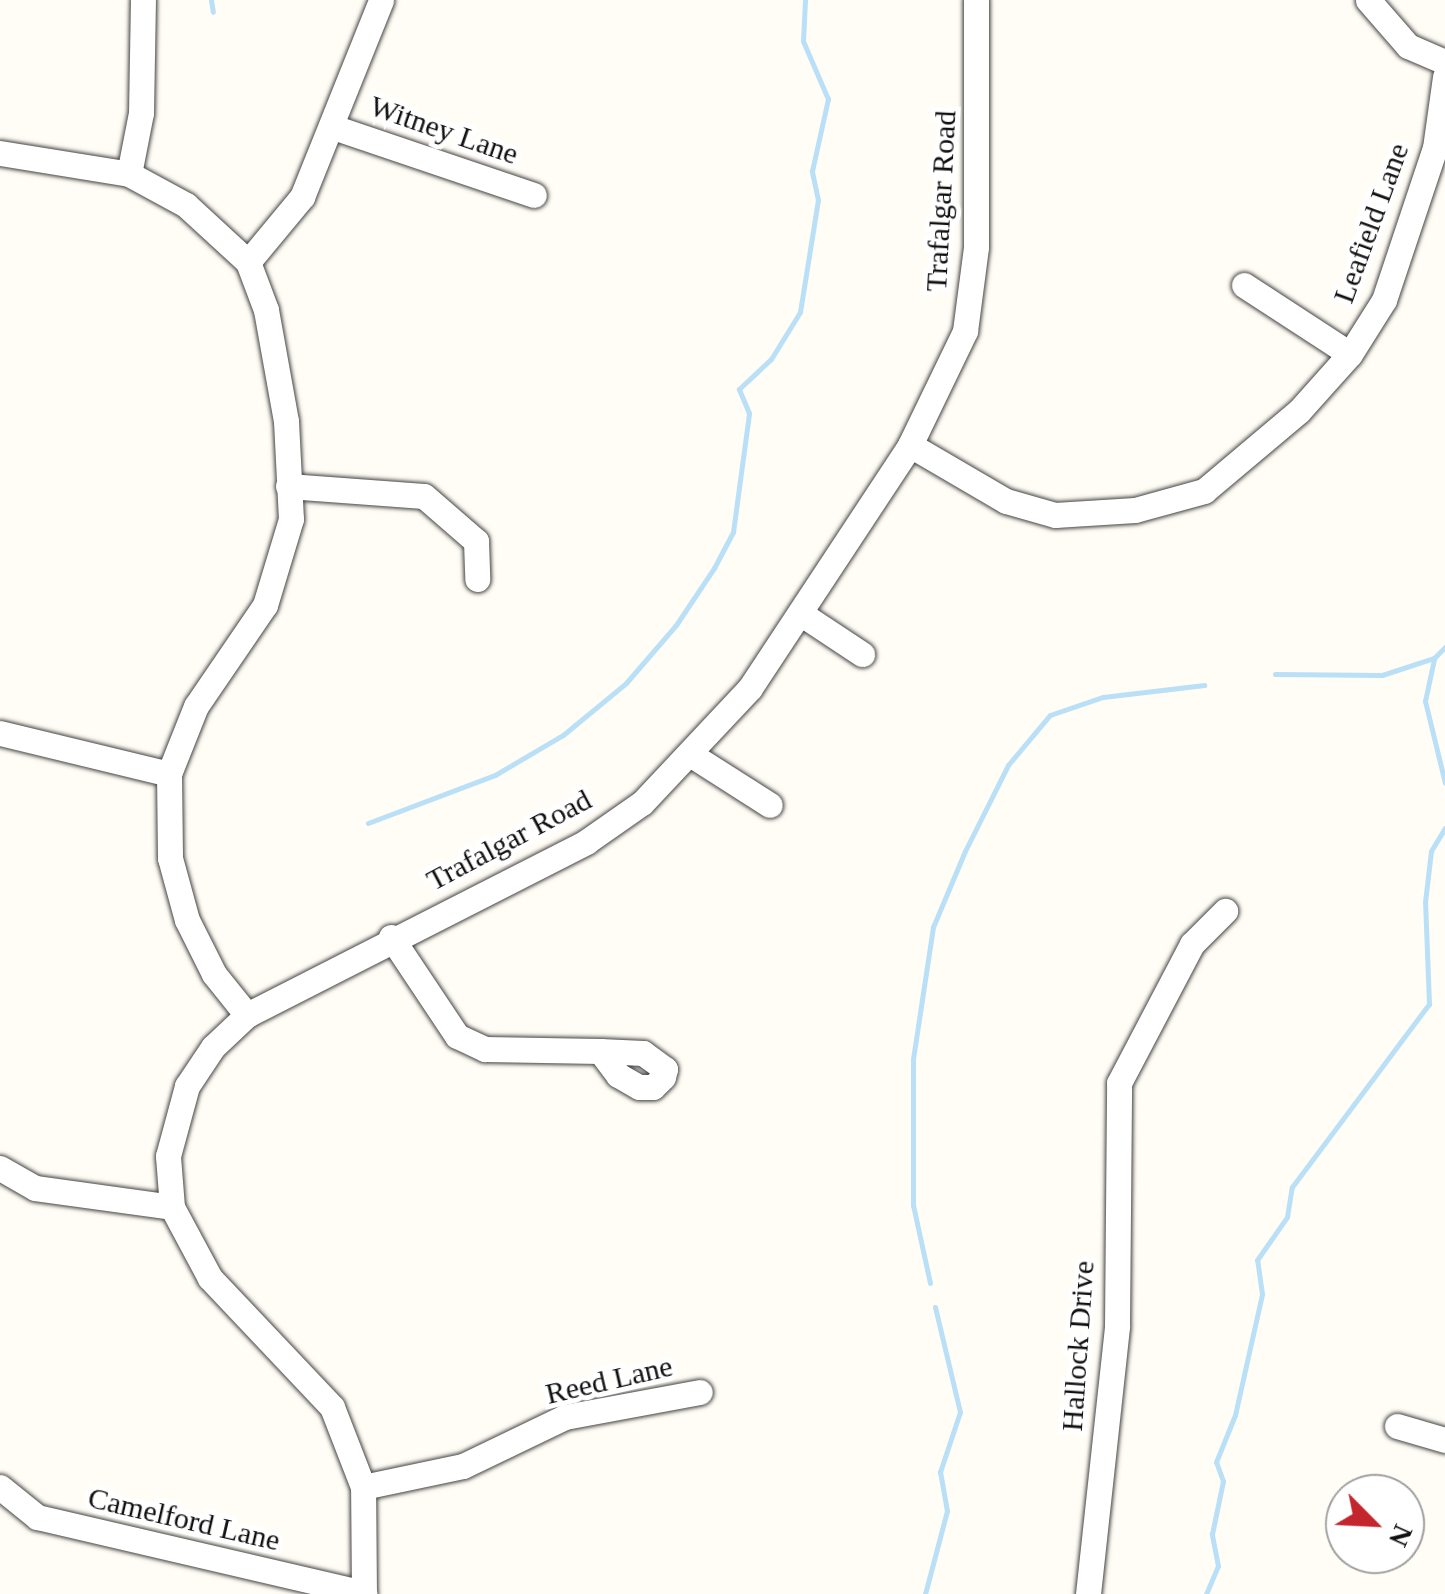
<!DOCTYPE html>
<style>
body{margin:0}
#map{position:relative;width:1445px;height:1594px;overflow:hidden;background:#fffdf5;font-family:"Times New Roman",serif}
div>[style]{position:absolute}
.stream>*{height:5px;margin:-2.5px;padding:0 2.5px;transform-origin:2.5px;border-radius:2.5px;background:#b9e0f7}
.roads{filter:drop-shadow(0 0 2px #444) drop-shadow(0 0 2px #444)}
.minor>*{height:25px;margin:-12.5px;padding:0 12.5px;transform-origin:12.5px;border-radius:12.5px;background:#fff}
span{translate:-50% -50%;white-space:nowrap;text-align:center;line-height:1.15;-webkit-text-stroke:10px #fff;paint-order:stroke}
.street-label{font-size:30px;color:#111}
.north{position:absolute;left:1325px;top:1474px;width:100px;height:100px;box-sizing:border-box;background:#fff;border:2px solid #a0a0a0;border-radius:50%;rotate:114deg;font-size:28px;font-weight:700;line-height:40px;text-align:center;color:#111}
.north::after{content:'';display:block;margin:auto;width:35px;height:45px;background:#c4262e;clip-path:polygon(50% 0,100% 100%,50% 72%,0 100%)}
</style>
<div id="map">
<div class="stream">
<i style="left:211px;top:0;width:12px;rotate:81deg"></i>
<i style="left:1434px;top:659px;width:43px;rotate:102.1deg"></i>
<i style="left:1425px;top:701px;width:84px;rotate:76.3deg"></i>
<i style="left:1275px;top:674px;width:107px;rotate:0.5deg"></i>
<i style="left:1382px;top:675px;width:55px;rotate:-18.1deg"></i>
<i style="left:1434px;top:658px;width:16px;rotate:-45deg"></i>
<i style="left:368px;top:823px;width:136px;rotate:-20.7deg"></i>
<i style="left:495px;top:775px;width:79px;rotate:-30.5deg"></i>
<i style="left:563px;top:735px;width:82px;rotate:-39.5deg"></i>
<i style="left:626px;top:683px;width:77px;rotate:-49.2deg"></i>
<i style="left:676px;top:625px;width:69px;rotate:-56.3deg"></i>
<i style="left:714px;top:568px;width:41px;rotate:-62.2deg"></i>
<i style="left:733px;top:532px;width:120px;rotate:-82.3deg"></i>
<i style="left:749px;top:413px;width:26px;rotate:-113deg"></i>
<i style="left:739px;top:389px;width:44px;rotate:-43.2deg"></i>
<i style="left:771px;top:359px;width:55px;rotate:-58.3deg"></i>
<i style="left:800px;top:312px;width:113px;rotate:-80.9deg"></i>
<i style="left:818px;top:200px;width:30px;rotate:-102deg"></i>
<i style="left:812px;top:171px;width:74px;rotate:-77.5deg"></i>
<i style="left:828px;top:99px;width:63px;rotate:-113.3deg"></i>
<i style="left:803px;top:41px;width:41px;rotate:-87.2deg"></i>
<i style="left:930px;top:1283px;width:80px;rotate:-102.3deg"></i>
<i style="left:913px;top:1205px;width:146px;rotate:-90deg"></i>
<i style="left:913px;top:1059px;width:134px;rotate:-81.4deg"></i>
<i style="left:933px;top:927px;width:82px;rotate:-67.2deg"></i>
<i style="left:965px;top:851px;width:96px;rotate:-63.4deg"></i>
<i style="left:1008px;top:765px;width:65px;rotate:-50deg"></i>
<i style="left:1050px;top:715px;width:56px;rotate:-18.8deg"></i>
<i style="left:1103px;top:697px;width:102px;rotate:-6.8deg"></i>
<i style="left:925px;top:1594px;width:86px;rotate:-75.2deg"></i>
<i style="left:947px;top:1511px;width:40px;rotate:-100deg"></i>
<i style="left:940px;top:1472px;width:63px;rotate:-71.6deg"></i>
<i style="left:960px;top:1412px;width:108px;rotate:-103.4deg"></i>
<i style="left:1206px;top:1594px;width:30px;rotate:-67deg"></i>
<i style="left:1218px;top:1566px;width:33px;rotate:-101deg"></i>
<i style="left:1212px;top:1534px;width:54px;rotate:-78.3deg"></i>
<i style="left:1223px;top:1481px;width:20px;rotate:-110deg"></i>
<i style="left:1216px;top:1462px;width:51px;rotate:-68deg"></i>
<i style="left:1235px;top:1415px;width:124px;rotate:-77.4deg"></i>
<i style="left:1262px;top:1294px;width:34px;rotate:-98deg"></i>
<i style="left:1257px;top:1260px;width:52px;rotate:-55.1deg"></i>
<i style="left:1287px;top:1217px;width:30px;rotate:-81deg"></i>
<i style="left:1292px;top:1187px;width:229px;rotate:-53.2deg"></i>
<i style="left:1429px;top:1004px;width:102px;rotate:-92.2deg"></i>
<i style="left:1425px;top:902px;width:51px;rotate:-83.3deg"></i>
<i style="left:1431px;top:851px;width:27px;rotate:-59deg"></i>
</div>
<div class="roads">
<div class="minor">
<i style="left:1368px;top:0;width:61px;rotate:49deg"></i>
<i style="left:1408px;top:46px;width:40px;rotate:23.4deg"></i>
<i style="left:333px;top:127px;width:212px;rotate:18.7deg"></i>
<i style="left:0;top:153px;width:131px;rotate:9.2deg"></i>
<i style="left:129px;top:174px;width:65px;rotate:28.5deg"></i>
<i style="left:186px;top:205px;width:84px;rotate:42.6deg"></i>
<i style="left:248px;top:262px;width:51px;rotate:69.4deg"></i>
<i style="left:266px;top:310px;width:113px;rotate:79.8deg"></i>
<i style="left:286px;top:421px;width:98px;rotate:87.1deg"></i>
<i style="left:291px;top:519px;width:90px;rotate:106.8deg"></i>
<i style="left:265px;top:605px;width:122px;rotate:124.3deg"></i>
<i style="left:196px;top:706px;width:73px;rotate:111.7deg"></i>
<i style="left:169px;top:774px;width:84px;rotate:89.3deg"></i>
<i style="left:170px;top:858px;width:64px;rotate:74.7deg"></i>
<i style="left:187px;top:920px;width:60px;rotate:63.4deg"></i>
<i style="left:214px;top:974px;width:53px;rotate:51.2deg"></i>
<i style="left:129px;top:174px;width:62px;rotate:-78.9deg"></i>
<i style="left:141px;top:113px;width:113px;rotate:-89deg"></i>
<i style="left:248px;top:262px;width:85px;rotate:-50.3deg"></i>
<i style="left:302px;top:197px;width:212px;rotate:-68.1deg"></i>
<i style="left:1244px;top:285px;width:126px;rotate:33.1deg"></i>
<i style="left:910px;top:445px;width:111px;rotate:30.3deg"></i>
<i style="left:1006px;top:501px;width:51px;rotate:15.9deg"></i>
<i style="left:1055px;top:515px;width:80px;rotate:-3.6deg"></i>
<i style="left:1135px;top:510px;width:72px;rotate:-15.4deg"></i>
<i style="left:1204px;top:491px;width:124px;rotate:-40.1deg"></i>
<i style="left:1299px;top:411px;width:76px;rotate:-48.2deg"></i>
<i style="left:1350px;top:354px;width:64px;rotate:-57.8deg"></i>
<i style="left:1384px;top:300px;width:160px;rotate:-71.5deg"></i>
<i style="left:1435px;top:148px;width:72px;rotate:-82deg"></i>
<i style="left:288px;top:486px;width:136px;rotate:4.2deg"></i>
<i style="left:424px;top:496px;width:69px;rotate:40.9deg"></i>
<i style="left:476px;top:541px;width:38px;rotate:88deg"></i>
<i style="left:803px;top:615px;width:71px;rotate:33.5deg"></i>
<i style="left:0;top:733px;width:174px;rotate:13.6deg"></i>
<i style="left:693px;top:756px;width:91px;rotate:32.5deg"></i>
<i style="left:391px;top:937px;width:119px;rotate:56.3deg"></i>
<i style="left:457px;top:1036px;width:31px;rotate:25deg"></i>
<i style="left:485px;top:1049px;width:115px;rotate:1deg"></i>
<i style="left:600px;top:1051px;width:30px;rotate:53deg"></i>
<i style="left:618px;top:1075px;width:24px;rotate:30deg"></i>
<i style="left:639px;top:1087px;width:14px"></i>
<i style="left:653px;top:1087px;width:14px;rotate:-45deg"></i>
<i style="left:663px;top:1077px;width:8px;rotate:-76deg"></i>
<i style="left:665px;top:1069px;width:27px;rotate:-144deg"></i>
<i style="left:643px;top:1053px;width:43px;rotate:-177.3deg"></i>
<i style="left:0;top:1168px;width:40px;rotate:29.7deg"></i>
<i style="left:35px;top:1188px;width:138px;rotate:7.9deg"></i>
<i style="left:1397px;top:1426px;width:50px;rotate:16.3deg"></i>
<i style="left:0;top:1487px;width:48px;rotate:39deg"></i>
<i style="left:37px;top:1517px;width:336px;rotate:13.1deg"></i>
<i style="left:363px;top:1487px;width:102px;rotate:-11.9deg"></i>
<i style="left:463px;top:1466px;width:113px;rotate:-25.7deg"></i>
<i style="left:565px;top:1417px;width:137px;rotate:-10.5deg"></i>
<i style="left:364px;top:1594px;width:107px;rotate:-90.5deg"></i>
<i style="left:363px;top:1487px;width:86px;rotate:-111.2deg"></i>
<i style="left:332px;top:1407px;width:178px;rotate:-133.4deg"></i>
<i style="left:210px;top:1278px;width:81px;rotate:-118.2deg"></i>
<i style="left:172px;top:1207px;width:51px;rotate:-94.5deg"></i>
<i style="left:168px;top:1156px;width:73px;rotate:-74.8deg"></i>
<i style="left:187px;top:1086px;width:47px;rotate:-56.3deg"></i>
<i style="left:213px;top:1047px;width:47px;rotate:-43.3deg"></i>
<i style="left:247px;top:1015px;width:381px;rotate:-27deg"></i>
<i style="left:586px;top:842px;width:68px;rotate:-34.9deg"></i>
<i style="left:642px;top:803px;width:158px;rotate:-46.8deg"></i>
<i style="left:750px;top:688px;width:291px;rotate:-56.6deg"></i>
<i style="left:910px;top:445px;width:127px;rotate:-64.2deg"></i>
<i style="left:965px;top:331px;width:85px;rotate:-82.5deg"></i>
<i style="left:976px;top:247px;width:247px;rotate:-90deg"></i>
<i style="left:1088px;top:1594px;width:270px;rotate:-83.8deg"></i>
<i style="left:1117px;top:1326px;width:243px;rotate:-89.5deg"></i>
<i style="left:1119px;top:1083px;width:157px;rotate:-62.3deg"></i>
<i style="left:1192px;top:944px;width:47px;rotate:-45deg"></i>
</div>
</div>
<div class="street-label">
<span style="left:444px;top:130px;rotate:19deg">Witney Lane</span>
<span style="left:941px;top:201px;rotate:-87deg">Trafalgar Road</span>
<span style="left:1371px;top:223px;rotate:-70deg">Leafield Lane</span>
<span style="left:509px;top:840px;rotate:-28deg">Trafalgar Road</span>
<span style="left:1078px;top:1346px;rotate:-86deg">Hallock Drive</span>
<span style="left:609px;top:1380px;rotate:-13deg">Reed Lane</span>
<span style="left:184px;top:1519px;rotate:13deg">Camelford Lane</span>
</div>
<div class="north">N</div>
</div>
